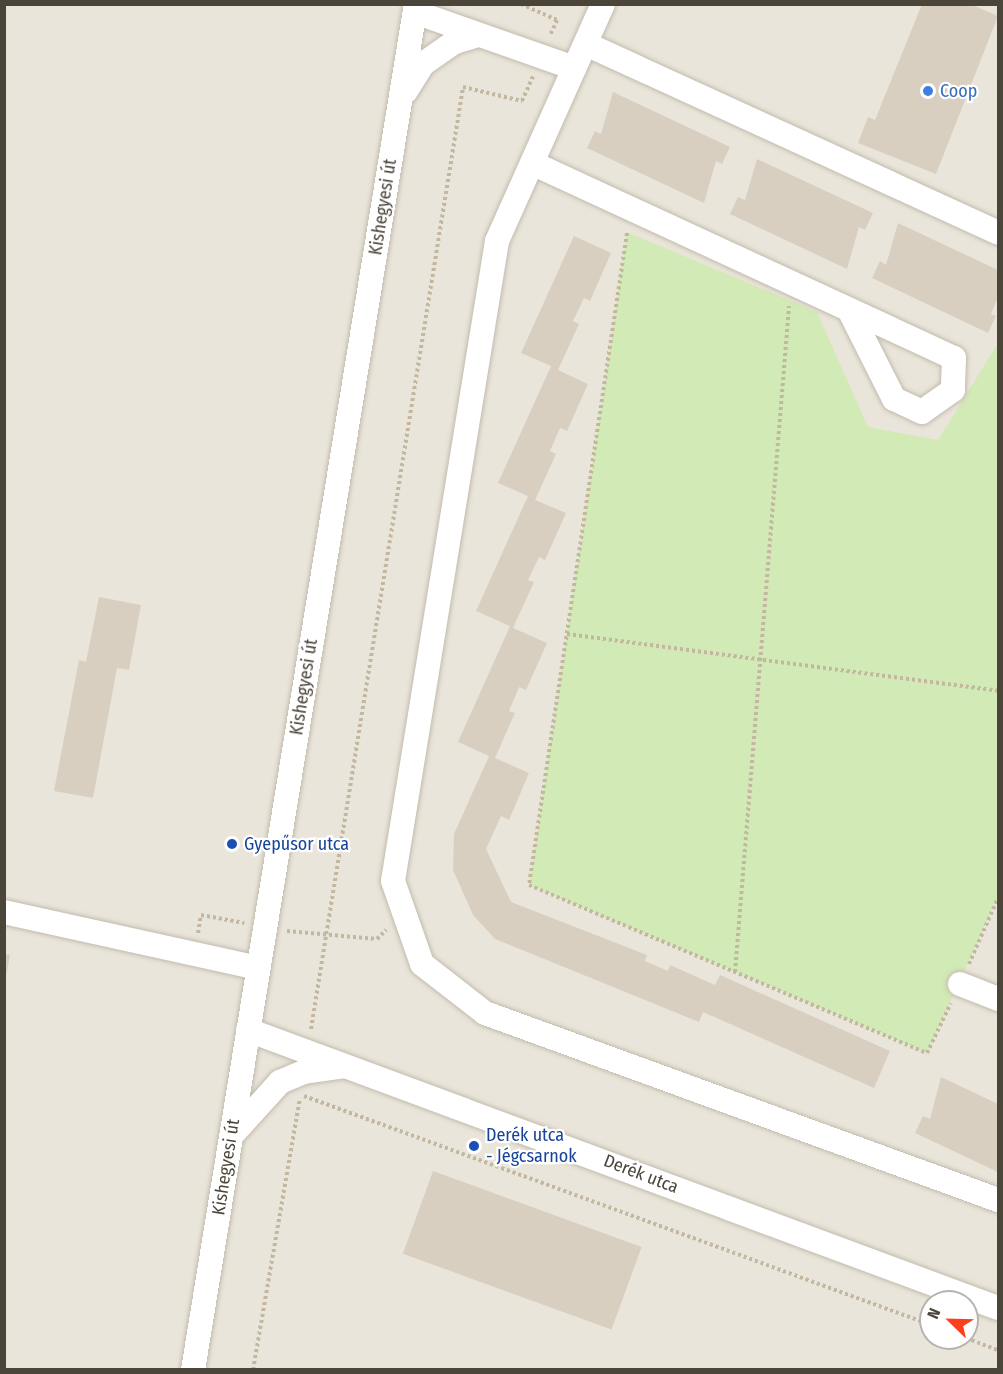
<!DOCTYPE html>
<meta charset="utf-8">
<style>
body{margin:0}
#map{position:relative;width:1003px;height:1374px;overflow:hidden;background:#f6f3ec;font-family:"Fira Sans Condensed",sans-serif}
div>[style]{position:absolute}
.residential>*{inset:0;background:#eae5da}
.green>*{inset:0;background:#d2eab5}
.building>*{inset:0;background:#d8cfc1;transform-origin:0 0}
.path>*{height:4px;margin-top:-2px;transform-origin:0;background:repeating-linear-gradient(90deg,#c4b79f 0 3px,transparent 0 6px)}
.roads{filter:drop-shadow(0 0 2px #c2bbae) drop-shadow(0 0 2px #c2bbae)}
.minor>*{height:24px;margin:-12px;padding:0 12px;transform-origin:12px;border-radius:12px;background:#fff}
.dots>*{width:16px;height:16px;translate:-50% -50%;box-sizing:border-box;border:3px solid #fff;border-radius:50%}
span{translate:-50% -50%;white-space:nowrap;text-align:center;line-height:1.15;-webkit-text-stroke:4.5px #fff;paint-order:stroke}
.shop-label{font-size:18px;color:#366cbe}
.left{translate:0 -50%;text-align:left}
.street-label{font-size:18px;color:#4b4439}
.transit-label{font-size:18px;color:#164399}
.frame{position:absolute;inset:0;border:6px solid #4b4439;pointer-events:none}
.north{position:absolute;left:919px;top:1290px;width:60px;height:60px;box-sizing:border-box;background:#fff;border:2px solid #b7b4b0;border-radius:50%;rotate:293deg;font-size:16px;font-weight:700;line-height:24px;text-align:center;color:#4b4439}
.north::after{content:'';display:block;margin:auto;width:21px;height:27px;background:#fc3f1d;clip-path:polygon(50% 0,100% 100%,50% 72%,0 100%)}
</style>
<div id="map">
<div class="residential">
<i style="clip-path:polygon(evenodd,5px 5px,998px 5px,998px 1369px,5px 1370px,5px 5px,931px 1302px,967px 1302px,967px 1338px,931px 1338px,931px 1302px)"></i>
</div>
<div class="green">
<i style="clip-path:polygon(627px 232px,817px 312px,868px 427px,938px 440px,998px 343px,998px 897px,927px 1053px,529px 885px)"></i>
</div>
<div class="building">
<i style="clip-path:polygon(922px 4px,970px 4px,998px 16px,936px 174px,858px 143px,868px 117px,875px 120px)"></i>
<i style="clip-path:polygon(613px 92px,730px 147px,722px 164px,716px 161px,704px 203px,587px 148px,595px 131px,601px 134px)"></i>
<i style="clip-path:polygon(757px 159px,873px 213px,865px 230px,859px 227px,847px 269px,730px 214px,738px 197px,745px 200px)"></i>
<i style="clip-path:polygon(898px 223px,998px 270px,998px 297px,991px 314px,996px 316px,988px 333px,872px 278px,880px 261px,886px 265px)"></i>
<i style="clip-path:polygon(574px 236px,611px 253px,590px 301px,584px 298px,573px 321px,579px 324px,558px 370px,588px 384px,567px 431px,560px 428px,550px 451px,556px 454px,535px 500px,566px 513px,545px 560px,539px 557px,528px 580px,534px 582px,513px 628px,547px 643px,526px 690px,519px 687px,509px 711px,515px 713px,495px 758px,529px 773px,509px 820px,501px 816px,486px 849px,511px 902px,647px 955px,645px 961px,668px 971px,670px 965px,715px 985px,720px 975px,890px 1051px,874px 1088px,703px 1012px,699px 1022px,495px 939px,473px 915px,453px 870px,454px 834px,489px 756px,458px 742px,510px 626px,476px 611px,528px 496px,498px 483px,551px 366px,521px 353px)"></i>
<i style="clip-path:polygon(99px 597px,141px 605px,129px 670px,117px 668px,93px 798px,54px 791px,79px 660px,86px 662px)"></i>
<i style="clip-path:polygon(4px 954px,10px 955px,6px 976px,4px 976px)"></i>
<i style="clip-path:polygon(941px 1077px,998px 1104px,998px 1172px,915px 1133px,923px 1116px,930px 1119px)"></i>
<i style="left:433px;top:1171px;width:222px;height:88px;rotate:20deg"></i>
</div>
<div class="path">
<i style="left:521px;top:4px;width:39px;rotate:24deg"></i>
<i style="left:557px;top:20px;width:17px;rotate:114deg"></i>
<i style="left:627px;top:233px;width:659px;rotate:98.55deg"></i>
<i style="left:529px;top:885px;width:432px;rotate:22.9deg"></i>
<i style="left:927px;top:1053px;width:55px;rotate:-64.4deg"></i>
<i style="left:567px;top:634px;width:435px;rotate:7.5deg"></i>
<i style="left:287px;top:931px;width:90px;rotate:5.1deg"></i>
<i style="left:377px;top:939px;width:13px;rotate:-45deg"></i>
<i style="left:198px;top:933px;width:18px;rotate:-81deg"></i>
<i style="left:201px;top:915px;width:44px;rotate:10.5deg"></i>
<i style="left:969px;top:964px;width:72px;rotate:-66.3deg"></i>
<i style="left:735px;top:972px;width:668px;rotate:-85.36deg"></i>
<i style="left:311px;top:1029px;width:954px;rotate:-80.83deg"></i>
<i style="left:463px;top:87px;width:61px;rotate:13.3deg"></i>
<i style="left:522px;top:101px;width:27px;rotate:-66deg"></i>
<i style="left:304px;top:1096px;width:668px;rotate:20.06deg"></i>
<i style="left:966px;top:1338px;width:34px;rotate:21deg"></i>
<i style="left:253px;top:1370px;width:276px;rotate:-80.2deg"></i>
</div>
<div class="roads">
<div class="minor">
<i style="left:603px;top:4px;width:260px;rotate:114.1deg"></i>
<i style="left:497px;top:241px;width:648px;rotate:99.23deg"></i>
<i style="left:393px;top:881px;width:88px;rotate:70.7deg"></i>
<i style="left:422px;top:964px;width:80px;rotate:37.9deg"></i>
<i style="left:485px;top:1013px;width:546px;rotate:20.03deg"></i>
<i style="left:415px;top:12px;width:169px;rotate:19.4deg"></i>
<i style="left:586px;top:44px;width:453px;rotate:24.6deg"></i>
<i style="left:406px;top:91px;width:32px;rotate:-58deg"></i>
<i style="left:423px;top:64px;width:39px;rotate:-35deg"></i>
<i style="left:455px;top:42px;width:24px;rotate:-17deg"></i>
<i style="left:532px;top:163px;width:465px;rotate:24.8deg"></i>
<i style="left:954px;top:358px;width:32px;rotate:92deg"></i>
<i style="left:953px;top:390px;width:38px;rotate:145deg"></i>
<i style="left:922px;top:412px;width:31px;rotate:-155deg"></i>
<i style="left:894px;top:399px;width:97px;rotate:-116.8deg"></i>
<i style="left:4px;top:912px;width:260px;rotate:12.4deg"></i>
<i style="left:960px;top:984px;width:41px;rotate:21.5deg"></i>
<i style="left:248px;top:1030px;width:800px;rotate:20.34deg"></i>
<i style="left:232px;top:1135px;width:72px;rotate:-47.8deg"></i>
<i style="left:280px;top:1082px;width:26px;rotate:-23deg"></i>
<i style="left:304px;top:1072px;width:41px;rotate:-8.3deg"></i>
<i style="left:193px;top:1370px;width:1384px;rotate:-80.73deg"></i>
</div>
</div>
<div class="dots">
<i style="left:928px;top:91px;background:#3f7fe0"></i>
<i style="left:232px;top:844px;background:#1a4fb4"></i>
<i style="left:474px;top:1146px;background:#1a4fb4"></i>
</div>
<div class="shop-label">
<span class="left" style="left:940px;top:91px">Coop</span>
</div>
<div class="street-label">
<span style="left:383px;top:207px;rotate:-81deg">Kishegyesi út</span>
<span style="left:304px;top:687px;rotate:-81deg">Kishegyesi út</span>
<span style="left:226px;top:1167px;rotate:-81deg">Kishegyesi út</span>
<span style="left:641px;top:1174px;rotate:21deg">Derék utca</span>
</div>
<div class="transit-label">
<span class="left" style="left:244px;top:844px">Gyepűsor utca</span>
<span class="left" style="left:486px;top:1146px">Derék utca<br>- Jégcsarnok</span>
</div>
<div class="frame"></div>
<div class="north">N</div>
</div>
